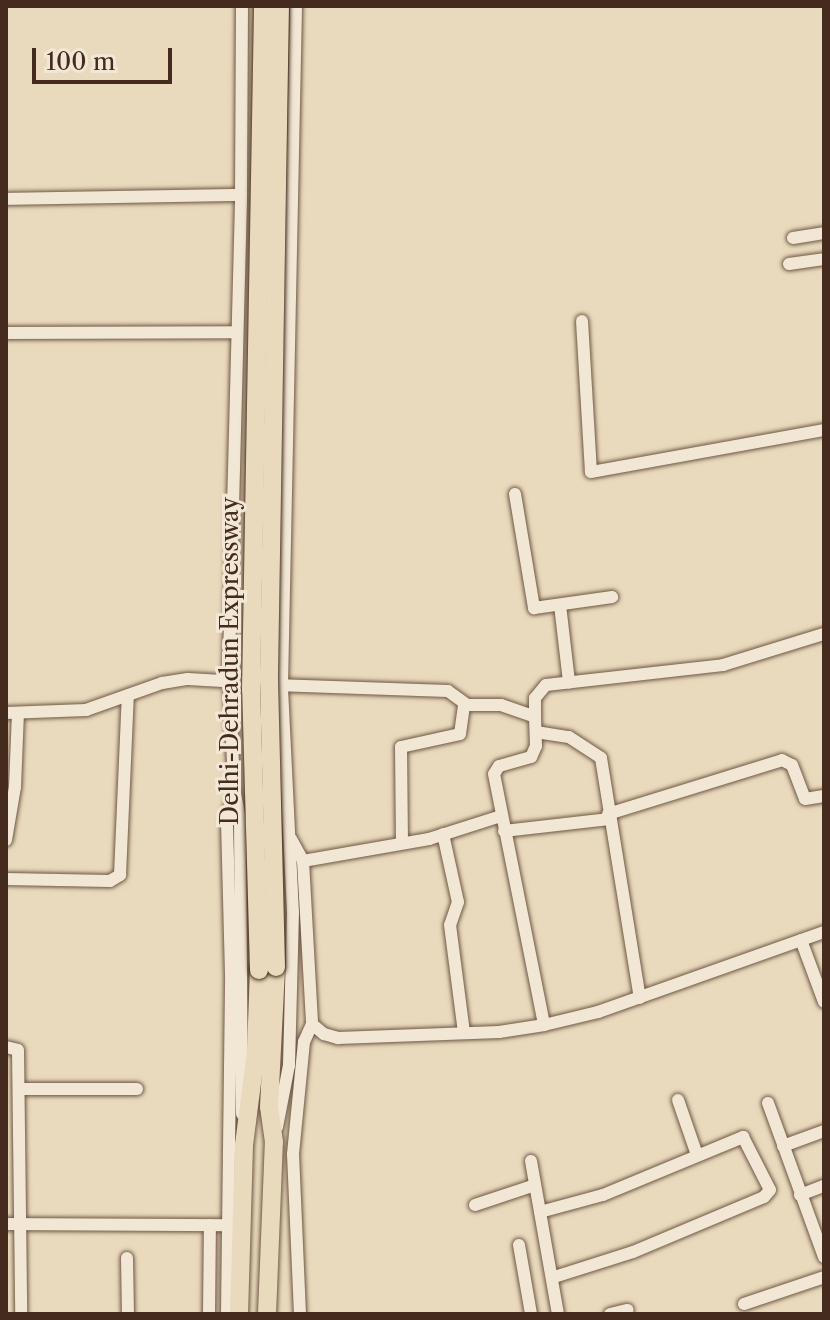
<!DOCTYPE html>
<style>
body{margin:0}
#map{position:relative;width:830px;height:1320px;overflow:hidden;background:#eadabd;font-family:"Libre Caslon Text",serif}
div>[style]{position:absolute}
.roads{filter:drop-shadow(0 0 2px #6e5745) drop-shadow(0 0 2px #6e5745)}
.minor>*{height:12px;margin:-6px;padding:0 6px;transform-origin:6px;border-radius:6px;background:#f1e7d4}
.highway>*{height:18px;margin:-9px;padding:0 9px;transform-origin:9px;border-radius:9px;background:#eadabd}
.bridges{filter:drop-shadow(0 0 2px #442b1d) drop-shadow(0 0 2px #442b1d)}
.highway-bridge>*{height:18px;margin:-9px;padding:0 9px;transform-origin:9px;border-radius:9px;background:#eadabd}
span{translate:-50% -50%;white-space:nowrap;text-align:center;line-height:1.15;-webkit-text-stroke:6px #f1e7d4;paint-order:stroke}
.street-label{font-size:24px;color:#442b1d}
.frame{position:absolute;inset:0;border:8px solid #442b1d;pointer-events:none}
.scale{position:absolute;left:32px;top:48px;width:140px;height:36px;box-sizing:border-box;border:4px solid #442b1d;border-top:0;padding-left:10px;font-size:24px;line-height:28px;white-space:nowrap;color:#442b1d;-webkit-text-stroke:6px #f1e7d4;paint-order:stroke}
</style>
<div id="map">
<div class="roads">
<div class="minor">
<i style="left:242px;top:6px;width:196px;rotate:90.3deg"></i>
<i style="left:241px;top:202px;width:466px;rotate:91.5deg"></i>
<i style="left:229px;top:668px;width:120px;rotate:87.6deg"></i>
<i style="left:234px;top:788px;width:33px;rotate:79deg"></i>
<i style="left:240px;top:820px;width:294px;rotate:89.6deg"></i>
<i style="left:6px;top:199px;width:235px;rotate:-1deg"></i>
<i style="left:793px;top:238px;width:31px;rotate:-9deg"></i>
<i style="left:789px;top:264px;width:35px;rotate:-8deg"></i>
<i style="left:582px;top:321px;width:151px;rotate:86.6deg"></i>
<i style="left:591px;top:472px;width:237px;rotate:-10.2deg"></i>
<i style="left:6px;top:333px;width:231px;rotate:-0.2deg"></i>
<i style="left:515px;top:494px;width:116px;rotate:80.5deg"></i>
<i style="left:534px;top:608px;width:79px;rotate:-8deg"></i>
<i style="left:560px;top:605px;width:78px;rotate:83.3deg"></i>
<i style="left:275px;top:685px;width:173px;rotate:2deg"></i>
<i style="left:448px;top:691px;width:24px;rotate:36deg"></i>
<i style="left:467px;top:705px;width:34px"></i>
<i style="left:501px;top:705px;width:36px;rotate:19deg"></i>
<i style="left:535px;top:717px;width:19px;rotate:-90deg"></i>
<i style="left:535px;top:698px;width:17px;rotate:-50deg"></i>
<i style="left:546px;top:685px;width:178px;rotate:-6.4deg"></i>
<i style="left:723px;top:665px;width:106px;rotate:-17.1deg"></i>
<i style="left:6px;top:713px;width:80px;rotate:-2.1deg"></i>
<i style="left:86px;top:710px;width:81px;rotate:-19.6deg"></i>
<i style="left:162px;top:683px;width:26px;rotate:-9deg"></i>
<i style="left:188px;top:679px;width:69px;rotate:3.3deg"></i>
<i style="left:535px;top:717px;width:29px;rotate:88deg"></i>
<i style="left:536px;top:746px;width:12px;rotate:114deg"></i>
<i style="left:531px;top:757px;width:33px;rotate:164deg"></i>
<i style="left:499px;top:766px;width:9px;rotate:122deg"></i>
<i style="left:494px;top:774px;width:256px;rotate:78.7deg"></i>
<i style="left:536px;top:732px;width:33px;rotate:9deg"></i>
<i style="left:569px;top:737px;width:38px;rotate:33deg"></i>
<i style="left:601px;top:758px;width:243px;rotate:80.8deg"></i>
<i style="left:608px;top:814px;width:182px;rotate:-17.2deg"></i>
<i style="left:782px;top:760px;width:11px;rotate:27deg"></i>
<i style="left:792px;top:765px;width:36px;rotate:69deg"></i>
<i style="left:805px;top:799px;width:19px;rotate:-9deg"></i>
<i style="left:504px;top:831px;width:106px;rotate:-6.5deg"></i>
<i style="left:443px;top:834px;width:70px;rotate:77.6deg"></i>
<i style="left:458px;top:902px;width:24px;rotate:109deg"></i>
<i style="left:450px;top:925px;width:109px;rotate:82.6deg"></i>
<i style="left:291px;top:839px;width:25px;rotate:61deg"></i>
<i style="left:303px;top:861px;width:163px;rotate:86.8deg"></i>
<i style="left:312px;top:1024px;width:16px;rotate:40deg"></i>
<i style="left:324px;top:1034px;width:15px;rotate:16deg"></i>
<i style="left:338px;top:1038px;width:161px;rotate:-2.1deg"></i>
<i style="left:499px;top:1032px;width:46px;rotate:-8.8deg"></i>
<i style="left:544px;top:1025px;width:56px;rotate:-13.5deg"></i>
<i style="left:598px;top:1012px;width:240px;rotate:-19.5deg"></i>
<i style="left:6px;top:840px;width:54px;rotate:-80.4deg"></i>
<i style="left:15px;top:787px;width:74px;rotate:-87.7deg"></i>
<i style="left:402px;top:842px;width:95px;rotate:-90.6deg"></i>
<i style="left:401px;top:747px;width:60px;rotate:-12.4deg"></i>
<i style="left:460px;top:734px;width:30px;rotate:-82deg"></i>
<i style="left:303px;top:861px;width:128px;rotate:-9.9deg"></i>
<i style="left:429px;top:839px;width:76px;rotate:-17.7deg"></i>
<i style="left:6px;top:879px;width:104px;rotate:1.1deg"></i>
<i style="left:110px;top:881px;width:12px;rotate:-31deg"></i>
<i style="left:120px;top:875px;width:180px;rotate:-87.5deg"></i>
<i style="left:801px;top:940px;width:66px;rotate:69.6deg"></i>
<i style="left:6px;top:1047px;width:12px;rotate:14deg"></i>
<i style="left:18px;top:1050px;width:264px;rotate:89.3deg"></i>
<i style="left:19px;top:1089px;width:118px"></i>
<i style="left:678px;top:1100px;width:58px;rotate:70.9deg"></i>
<i style="left:768px;top:1103px;width:164px;rotate:70deg"></i>
<i style="left:277px;top:1127px;width:63px;rotate:-79deg"></i>
<i style="left:289px;top:1065px;width:152px;rotate:-88.5deg"></i>
<i style="left:293px;top:913px;width:227px;rotate:-92.8deg"></i>
<i style="left:282px;top:686px;width:680px;rotate:-88.82deg"></i>
<i style="left:783px;top:1146px;width:44px;rotate:-20.1deg"></i>
<i style="left:531px;top:1161px;width:155px;rotate:80deg"></i>
<i style="left:800px;top:1195px;width:26px;rotate:-21deg"></i>
<i style="left:475px;top:1205px;width:63px;rotate:-18.4deg"></i>
<i style="left:540px;top:1212px;width:65px;rotate:-15.1deg"></i>
<i style="left:603px;top:1195px;width:152px;rotate:-22.5deg"></i>
<i style="left:743px;top:1137px;width:59px;rotate:63deg"></i>
<i style="left:770px;top:1190px;width:9px;rotate:131deg"></i>
<i style="left:764px;top:1197px;width:142px;rotate:157.2deg"></i>
<i style="left:633px;top:1252px;width:83px;rotate:162.4deg"></i>
<i style="left:6px;top:1224px;width:223px;rotate:0.3deg"></i>
<i style="left:519px;top:1245px;width:70px;rotate:80.1deg"></i>
<i style="left:127px;top:1258px;width:56px;rotate:89deg"></i>
<i style="left:744px;top:1304px;width:84px;rotate:-18.6deg"></i>
<i style="left:209px;top:1314px;width:89px;rotate:-89.4deg"></i>
<i style="left:227px;top:1314px;width:340px;rotate:-89.3deg"></i>
<i style="left:231px;top:974px;width:152px;rotate:-91.5deg"></i>
<i style="left:227px;top:822px;width:28px;rotate:-77deg"></i>
<i style="left:300px;top:1314px;width:160px;rotate:-92.5deg"></i>
<i style="left:293px;top:1154px;width:113px;rotate:-84.4deg"></i>
<i style="left:304px;top:1042px;width:20px;rotate:-66deg"></i>
<i style="left:610px;top:1314px;width:18px;rotate:-13deg"></i>
</div>
<div class="highway">
<i style="left:239px;top:1314px;width:169px;rotate:-88.3deg"></i>
<i style="left:244px;top:1145px;width:95px;rotate:-82.7deg"></i>
<i style="left:256px;top:1051px;width:81px;rotate:-87.9deg"></i>
<i style="left:267px;top:1314px;width:172px;rotate:-87.7deg"></i>
<i style="left:274px;top:1142px;width:35px;rotate:-98deg"></i>
<i style="left:269px;top:1107px;width:140px;rotate:-87.1deg"></i>
</div>
</div>
<div class="bridges">
<div class="highway-bridge">
<i style="left:276px;top:967px;width:293px;rotate:-91.4deg"></i>
<i style="left:269px;top:674px;width:668px;rotate:-89.06deg"></i>
<i style="left:259px;top:970px;width:280px;rotate:-91.6deg"></i>
<i style="left:251px;top:690px;width:684px;rotate:-88.99deg"></i>
</div>
</div>
<div class="street-label">
<span style="left:230px;top:661px;rotate:-90deg">Delhi-Dehradun Expressway</span>
</div>
<div class="frame"></div>
<div class="scale">100 m</div>
</div>
